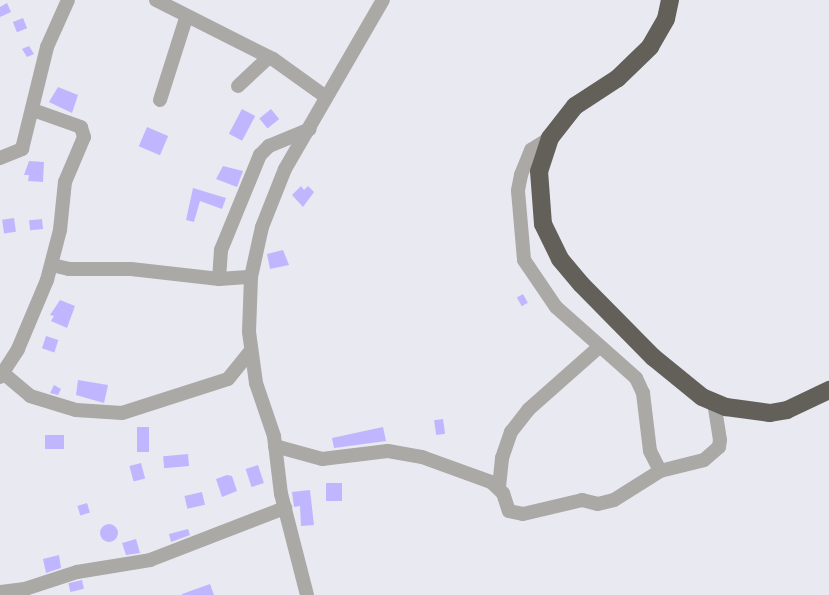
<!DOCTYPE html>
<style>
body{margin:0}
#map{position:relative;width:829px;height:595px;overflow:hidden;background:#e9e9f1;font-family:Montserrat,sans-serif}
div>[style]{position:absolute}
.building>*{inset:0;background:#c0b6ff;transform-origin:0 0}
.round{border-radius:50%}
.minor>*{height:14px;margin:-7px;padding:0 7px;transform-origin:7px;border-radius:7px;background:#aaa9a6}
.highway>*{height:18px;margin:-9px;padding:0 9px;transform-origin:9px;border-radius:9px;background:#626059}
span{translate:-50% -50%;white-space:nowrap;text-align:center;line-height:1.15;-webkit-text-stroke:6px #fff;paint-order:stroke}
</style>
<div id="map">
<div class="building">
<i style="clip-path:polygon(7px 3px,11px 12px,0 17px,0 7px)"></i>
<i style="left:23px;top:18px;width:11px;height:11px;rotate:68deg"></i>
<i style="clip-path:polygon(29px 46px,34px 54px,27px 57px,22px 49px)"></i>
<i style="clip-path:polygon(58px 87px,78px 95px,72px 113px,49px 102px)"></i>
<i style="left:242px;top:109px;width:15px;height:28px;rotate:28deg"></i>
<i style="left:271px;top:109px;width:13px;height:15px;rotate:51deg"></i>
<i style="left:147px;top:127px;width:23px;height:21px;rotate:23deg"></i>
<i style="clip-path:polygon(29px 161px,44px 162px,43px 182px,28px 181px,29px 175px,24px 175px)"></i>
<i style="clip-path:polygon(223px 166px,243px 171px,237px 187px,216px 179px)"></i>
<i style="clip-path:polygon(301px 186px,304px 190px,308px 186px,314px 192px,303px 207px,292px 195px)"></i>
<i style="clip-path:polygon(193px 188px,226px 198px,222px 209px,200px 201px,194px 222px,186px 220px)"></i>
<i style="left:14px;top:218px;width:14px;height:12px;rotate:82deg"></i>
<i style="left:42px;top:219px;width:10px;height:13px;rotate:84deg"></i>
<i style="clip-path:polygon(283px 250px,289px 265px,270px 269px,267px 254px)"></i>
<i style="left:523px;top:294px;width:10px;height:7px;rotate:61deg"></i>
<i style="clip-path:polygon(60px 300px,75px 306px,67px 328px,51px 321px,54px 316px,50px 315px)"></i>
<i style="left:46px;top:336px;width:13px;height:13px;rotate:18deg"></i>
<i style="clip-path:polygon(78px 380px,108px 385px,104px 403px,76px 395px)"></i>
<i style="clip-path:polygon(54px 385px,61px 389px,58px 395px,76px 400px,50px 393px)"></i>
<i style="left:443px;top:419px;width:15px;height:9px;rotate:82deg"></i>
<i style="left:137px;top:427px;width:12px;height:25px"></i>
<i style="clip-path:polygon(383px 427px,386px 441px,334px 448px,332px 438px)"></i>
<i style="left:45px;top:435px;width:19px;height:14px"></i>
<i style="left:188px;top:454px;width:12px;height:25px;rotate:85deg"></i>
<i style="left:141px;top:463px;width:16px;height:12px;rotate:75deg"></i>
<i style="left:258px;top:465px;width:19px;height:13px;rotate:72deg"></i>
<i style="clip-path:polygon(227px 475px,232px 476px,237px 491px,222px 497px,216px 479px)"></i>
<i style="left:326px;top:483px;width:16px;height:18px"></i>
<i style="clip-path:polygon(310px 490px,314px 525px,301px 526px,300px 506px,294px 507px,292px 492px)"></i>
<i style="left:202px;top:492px;width:13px;height:18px;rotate:77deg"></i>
<i style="left:87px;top:503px;width:10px;height:10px;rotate:73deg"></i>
<i class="round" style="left:100px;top:524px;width:18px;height:18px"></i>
<i style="clip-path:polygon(188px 529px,190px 535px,171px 542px,169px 534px)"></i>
<i style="clip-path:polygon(136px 539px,140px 553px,126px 555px,122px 543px)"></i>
<i style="clip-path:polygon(59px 555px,61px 568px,46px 573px,43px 559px)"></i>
<i style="left:82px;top:580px;width:9px;height:14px;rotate:77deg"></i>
<i style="clip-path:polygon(210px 584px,214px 595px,182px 595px,182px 594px)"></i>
</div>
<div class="minor">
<i style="left:156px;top:0;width:131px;rotate:26.8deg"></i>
<i style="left:273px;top:59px;width:65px;rotate:35.6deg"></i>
<i style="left:238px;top:86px;width:42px;rotate:-43.1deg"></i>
<i style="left:160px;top:100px;width:86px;rotate:-72.4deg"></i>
<i style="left:550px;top:138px;width:22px;rotate:148deg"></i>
<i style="left:531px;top:150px;width:27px;rotate:112deg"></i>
<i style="left:521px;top:175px;width:16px;rotate:101deg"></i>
<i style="left:518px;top:191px;width:69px;rotate:85deg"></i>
<i style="left:524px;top:260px;width:57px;rotate:55.8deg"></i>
<i style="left:556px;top:307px;width:107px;rotate:41.6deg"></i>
<i style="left:636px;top:378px;width:17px;rotate:65deg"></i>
<i style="left:643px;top:393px;width:58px;rotate:83.1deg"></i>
<i style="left:650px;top:451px;width:22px;rotate:63deg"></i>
<i style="left:0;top:158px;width:24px;rotate:-22deg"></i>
<i style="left:22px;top:149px;width:105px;rotate:-76.2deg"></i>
<i style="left:47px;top:47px;width:51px;rotate:-65.9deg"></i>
<i style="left:52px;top:265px;width:17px;rotate:13deg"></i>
<i style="left:69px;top:269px;width:62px"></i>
<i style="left:131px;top:269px;width:89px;rotate:6.5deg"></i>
<i style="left:219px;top:279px;width:32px;rotate:-4deg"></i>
<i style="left:219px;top:279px;width:29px;rotate:-86deg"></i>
<i style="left:221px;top:250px;width:103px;rotate:-67.7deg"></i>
<i style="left:260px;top:155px;width:13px;rotate:-45deg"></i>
<i style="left:269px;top:146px;width:44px;rotate:-22.5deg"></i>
<i style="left:3px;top:373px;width:35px;rotate:40deg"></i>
<i style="left:30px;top:396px;width:48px;rotate:16.9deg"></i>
<i style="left:76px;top:410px;width:46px;rotate:3.7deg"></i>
<i style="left:122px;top:413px;width:111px;rotate:-17.8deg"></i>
<i style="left:228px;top:379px;width:36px;rotate:-51deg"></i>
<i style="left:0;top:377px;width:33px;rotate:-57deg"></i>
<i style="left:18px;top:349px;width:75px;rotate:-67.2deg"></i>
<i style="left:47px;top:280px;width:52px;rotate:-75.4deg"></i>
<i style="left:60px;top:230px;width:48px;rotate:-84.1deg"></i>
<i style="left:65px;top:182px;width:49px;rotate:-67.1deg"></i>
<i style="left:84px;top:137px;width:10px;rotate:-107deg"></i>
<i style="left:81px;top:127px;width:51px;rotate:-160.5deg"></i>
<i style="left:275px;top:446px;width:49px;rotate:15.5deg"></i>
<i style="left:322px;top:459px;width:66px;rotate:-6.9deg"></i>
<i style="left:388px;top:451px;width:35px;rotate:10deg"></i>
<i style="left:422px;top:457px;width:73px;rotate:19.9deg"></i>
<i style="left:491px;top:482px;width:16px;rotate:43deg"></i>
<i style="left:503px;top:493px;width:19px;rotate:72deg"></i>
<i style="left:509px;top:511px;width:14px;rotate:12deg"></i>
<i style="left:523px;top:514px;width:61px;rotate:-13.3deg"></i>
<i style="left:582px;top:500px;width:16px;rotate:14deg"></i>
<i style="left:598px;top:504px;width:16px;rotate:-14deg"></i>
<i style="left:614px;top:500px;width:54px;rotate:-32.2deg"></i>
<i style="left:660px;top:471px;width:45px;rotate:-14deg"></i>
<i style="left:704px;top:460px;width:20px;rotate:-41deg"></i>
<i style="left:719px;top:447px;width:7px;rotate:-82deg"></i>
<i style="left:720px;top:440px;width:37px;rotate:-99deg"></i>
<i style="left:499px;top:487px;width:29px;rotate:-84deg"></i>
<i style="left:502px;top:458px;width:28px;rotate:-71deg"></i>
<i style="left:511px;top:432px;width:29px;rotate:-52deg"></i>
<i style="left:529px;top:409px;width:92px;rotate:-41.5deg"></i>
<i style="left:0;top:592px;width:25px;rotate:-7deg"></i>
<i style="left:25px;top:589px;width:55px;rotate:-18.1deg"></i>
<i style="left:77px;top:572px;width:74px;rotate:-9.3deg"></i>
<i style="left:150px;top:560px;width:145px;rotate:-21.1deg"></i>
<i style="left:307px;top:595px;width:104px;rotate:-104.4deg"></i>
<i style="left:281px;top:494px;width:58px;rotate:-96.9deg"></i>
<i style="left:274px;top:436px;width:56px;rotate:-108.8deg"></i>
<i style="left:256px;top:383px;width:51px;rotate:-97.8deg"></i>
<i style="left:249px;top:332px;width:55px;rotate:-87.9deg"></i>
<i style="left:251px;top:277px;width:51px;rotate:-77.6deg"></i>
<i style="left:262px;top:227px;width:62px;rotate:-68.4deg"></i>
<i style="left:285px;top:169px;width:195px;rotate:-59.9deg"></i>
</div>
<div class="highway">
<i style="left:670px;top:0;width:19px;rotate:102deg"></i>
<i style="left:666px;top:19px;width:32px;rotate:120deg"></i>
<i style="left:650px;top:47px;width:45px;rotate:135.9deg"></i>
<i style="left:618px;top:78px;width:51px;rotate:146.9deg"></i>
<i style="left:575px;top:106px;width:41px;rotate:128deg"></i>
<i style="left:550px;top:138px;width:35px;rotate:108deg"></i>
<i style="left:539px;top:171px;width:53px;rotate:85.7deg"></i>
<i style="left:543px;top:224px;width:39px;rotate:64deg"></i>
<i style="left:560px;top:259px;width:33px;rotate:50deg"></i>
<i style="left:581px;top:284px;width:103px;rotate:45.4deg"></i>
<i style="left:653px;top:357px;width:63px;rotate:39.2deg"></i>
<i style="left:702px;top:397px;width:26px;rotate:23deg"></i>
<i style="left:726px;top:407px;width:44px;rotate:7.8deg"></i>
<i style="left:770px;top:413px;width:17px;rotate:-10deg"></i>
<i style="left:787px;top:410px;width:47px;rotate:-25.5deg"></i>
</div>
</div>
